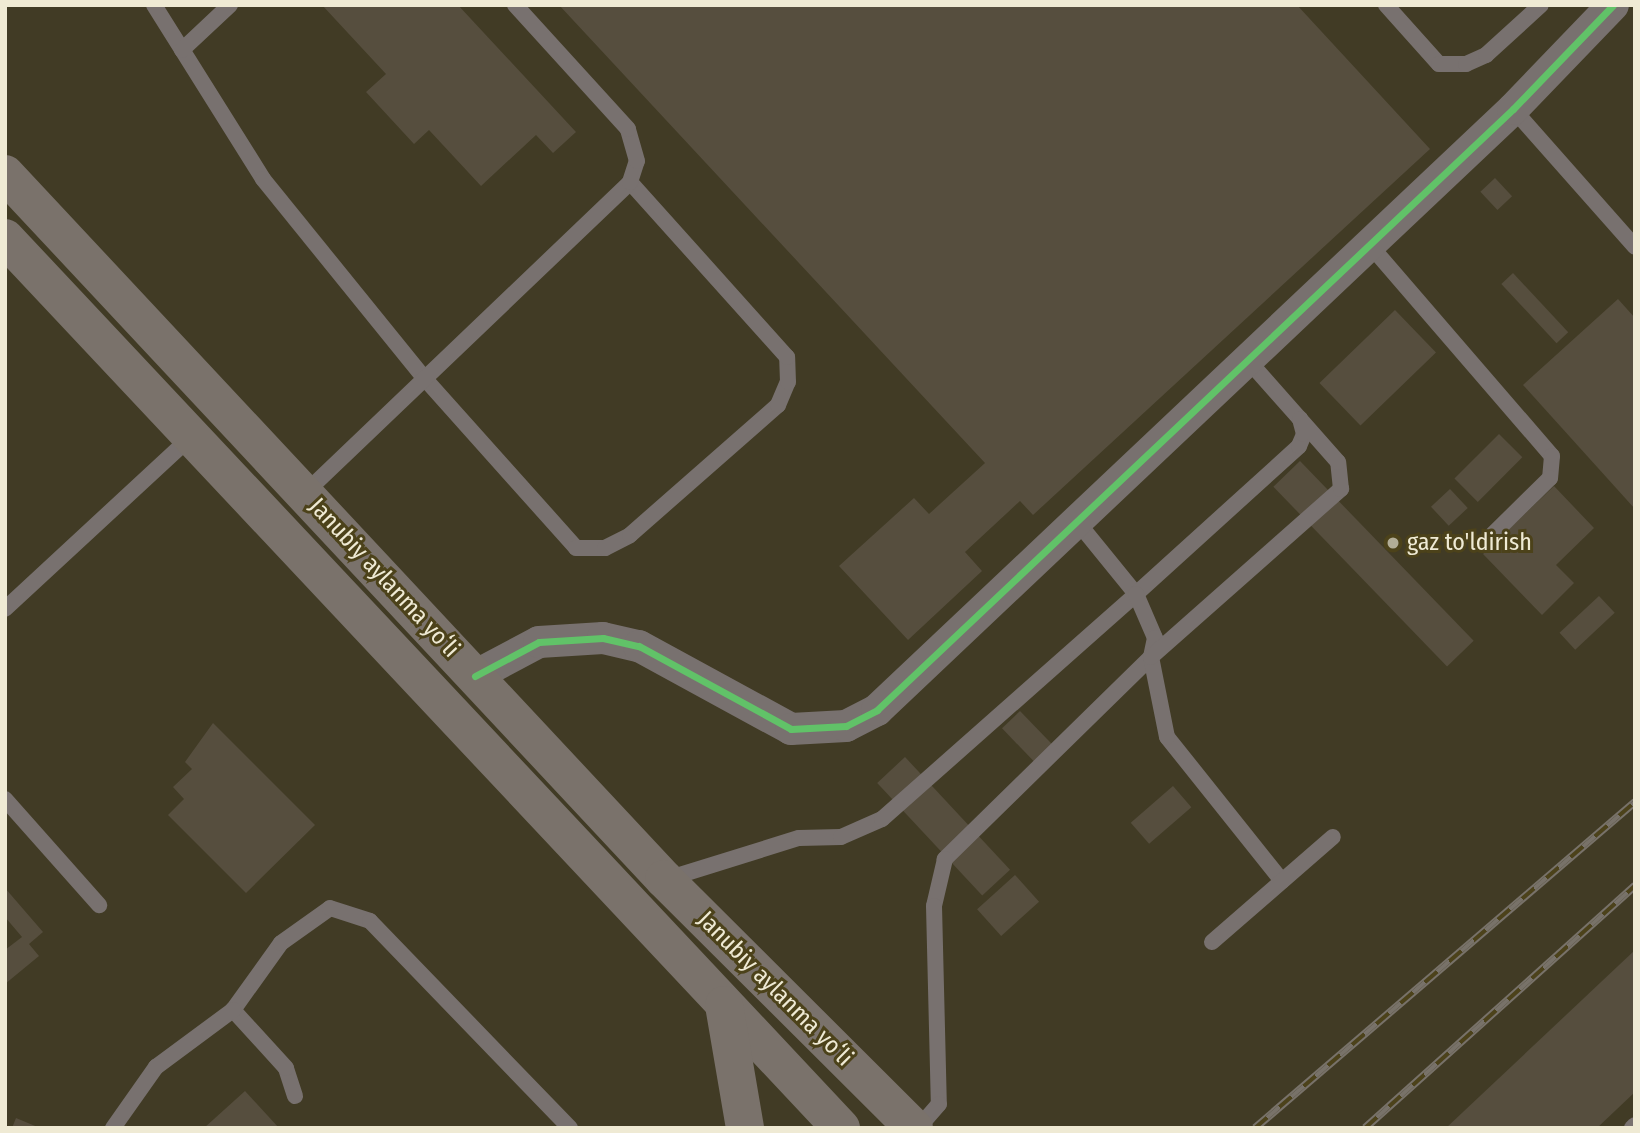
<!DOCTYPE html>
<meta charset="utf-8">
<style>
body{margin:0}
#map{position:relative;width:1640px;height:1133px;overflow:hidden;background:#413b25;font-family:"Fira Sans Condensed",sans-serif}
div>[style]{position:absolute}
.building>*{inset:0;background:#564e3e;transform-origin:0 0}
.service>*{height:16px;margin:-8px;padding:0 8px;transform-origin:8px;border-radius:8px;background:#78716f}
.minor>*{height:32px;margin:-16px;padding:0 16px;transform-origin:16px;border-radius:16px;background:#78716f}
.trunk>*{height:38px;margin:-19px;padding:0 19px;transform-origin:19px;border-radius:19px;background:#7a726b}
.rail>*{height:8px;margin-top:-4px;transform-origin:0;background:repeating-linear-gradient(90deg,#4c421a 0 16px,#787269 0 32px);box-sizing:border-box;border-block:2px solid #787269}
.cycleway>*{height:7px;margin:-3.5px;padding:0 3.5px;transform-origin:3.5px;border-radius:3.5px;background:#61c268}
.dots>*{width:19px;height:19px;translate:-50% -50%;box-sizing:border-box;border:4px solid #4c421a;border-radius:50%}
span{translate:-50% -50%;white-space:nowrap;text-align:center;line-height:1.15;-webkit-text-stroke:6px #4c421a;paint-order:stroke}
.poi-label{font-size:24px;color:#efead4}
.left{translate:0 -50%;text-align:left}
.street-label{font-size:24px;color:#efead4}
.frame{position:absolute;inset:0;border:7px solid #efead4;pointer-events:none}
</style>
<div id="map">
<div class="building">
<i style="clip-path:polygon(322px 5px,458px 5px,576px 132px,553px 153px,536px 135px,481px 186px,429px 130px,414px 144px,366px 92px,386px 74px)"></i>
<i style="clip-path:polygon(559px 5px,1297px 5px,1430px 149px,1033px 515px,1020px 501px,965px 552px,982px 571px,908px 640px,839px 566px,914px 498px,929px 514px,985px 463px)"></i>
<i style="left:1495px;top:178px;width:25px;height:20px;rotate:47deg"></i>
<i style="left:1513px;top:273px;width:81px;height:16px;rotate:47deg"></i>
<i style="clip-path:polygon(1618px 299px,1635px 318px,1635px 509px,1523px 385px)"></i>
<i style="left:1395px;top:310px;width:59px;height:105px;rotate:46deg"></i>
<i style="left:1499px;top:434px;width:33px;height:63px;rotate:45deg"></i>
<i style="left:1300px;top:461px;width:250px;height:37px;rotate:46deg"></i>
<i style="clip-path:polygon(1554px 486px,1594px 528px,1556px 565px,1574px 583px,1542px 615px,1483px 554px)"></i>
<i style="left:1450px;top:489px;width:26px;height:26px;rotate:47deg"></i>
<i style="left:1599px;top:596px;width:23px;height:54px;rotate:47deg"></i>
<i style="left:1020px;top:711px;width:57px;height:25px;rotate:46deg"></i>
<i style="clip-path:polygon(213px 723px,315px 825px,246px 893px,168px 815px,184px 799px,173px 787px,192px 769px,185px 762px)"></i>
<i style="left:905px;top:757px;width:154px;height:38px;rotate:47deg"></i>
<i style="left:1173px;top:786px;width:28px;height:56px;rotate:49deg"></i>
<i style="left:1015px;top:875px;width:36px;height:51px;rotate:48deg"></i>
<i style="clip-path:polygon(5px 888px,43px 932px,29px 944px,39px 956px,5px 984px,5px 950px,22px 937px,5px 917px)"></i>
<i style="clip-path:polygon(1635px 950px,1635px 1092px,1597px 1128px,1446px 1128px)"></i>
<i style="clip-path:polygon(245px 1091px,279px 1128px,204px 1128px)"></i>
<i style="clip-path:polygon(16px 1118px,40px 1128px,12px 1128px)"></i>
</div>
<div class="service">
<i style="left:154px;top:5px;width:205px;rotate:57.9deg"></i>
<i style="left:263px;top:179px;width:259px;rotate:51deg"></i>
<i style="left:426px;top:380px;width:225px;rotate:48.2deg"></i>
<i style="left:576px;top:548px;width:29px"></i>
<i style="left:605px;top:548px;width:28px;rotate:-27deg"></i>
<i style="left:630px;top:535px;width:197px;rotate:-41.3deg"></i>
<i style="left:778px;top:405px;width:25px;rotate:-67deg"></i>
<i style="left:788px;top:382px;width:25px;rotate:-92deg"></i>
<i style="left:787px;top:357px;width:235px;rotate:-131.9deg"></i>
<i style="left:1386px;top:5px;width:79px;rotate:48.1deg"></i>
<i style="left:1439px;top:64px;width:27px"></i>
<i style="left:1466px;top:64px;width:22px;rotate:-24deg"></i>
<i style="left:1486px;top:55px;width:74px;rotate:-42.3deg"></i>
<i style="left:182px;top:50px;width:66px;rotate:-43.2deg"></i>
<i style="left:1513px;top:109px;width:184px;rotate:48.5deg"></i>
<i style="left:1369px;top:244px;width:280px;rotate:49.2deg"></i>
<i style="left:1552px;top:456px;width:22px;rotate:95deg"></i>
<i style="left:1550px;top:478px;width:88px;rotate:135.5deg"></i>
<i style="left:305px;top:493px;width:450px;rotate:-43.7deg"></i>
<i style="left:630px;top:182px;width:22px;rotate:-72deg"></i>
<i style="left:637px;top:161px;width:33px;rotate:-106deg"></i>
<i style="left:628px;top:129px;width:168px;rotate:-132.3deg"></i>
<i style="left:1075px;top:519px;width:97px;rotate:50.9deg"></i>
<i style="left:1136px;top:594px;width:220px;rotate:-42.2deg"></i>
<i style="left:1299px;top:446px;width:13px;rotate:-67deg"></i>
<i style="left:1304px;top:434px;width:16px;rotate:-105deg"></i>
<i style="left:1300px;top:419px;width:81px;rotate:-131.5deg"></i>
<i style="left:5px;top:609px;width:253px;rotate:-42.8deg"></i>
<i style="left:5px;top:799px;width:142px;rotate:48.4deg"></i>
<i style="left:667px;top:879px;width:138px;rotate:-17.3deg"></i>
<i style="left:799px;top:838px;width:42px;rotate:-1.4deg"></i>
<i style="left:841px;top:837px;width:45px;rotate:-23.7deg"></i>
<i style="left:882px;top:819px;width:339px;rotate:-41.5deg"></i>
<i style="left:1136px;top:594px;width:48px;rotate:66.6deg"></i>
<i style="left:1155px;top:638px;width:19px;rotate:102deg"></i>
<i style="left:1151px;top:657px;width:289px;rotate:135.6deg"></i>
<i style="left:945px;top:859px;width:48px;rotate:103.2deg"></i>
<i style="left:934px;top:906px;width:198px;rotate:88.6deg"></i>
<i style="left:939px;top:1104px;width:32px;rotate:131deg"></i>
<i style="left:1282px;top:881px;width:184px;rotate:-128.6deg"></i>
<i style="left:1167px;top:737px;width:82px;rotate:-101.3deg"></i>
<i style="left:1151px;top:657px;width:254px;rotate:-41.5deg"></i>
<i style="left:1341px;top:489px;width:27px;rotate:-96deg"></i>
<i style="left:1338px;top:462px;width:57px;rotate:-131.5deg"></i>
<i style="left:1212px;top:942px;width:160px;rotate:-41deg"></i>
<i style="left:295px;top:1096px;width:29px;rotate:-108deg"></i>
<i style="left:286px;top:1068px;width:79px;rotate:-132.4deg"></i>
<i style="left:233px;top:1010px;width:82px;rotate:-54.4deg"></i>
<i style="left:281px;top:943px;width:60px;rotate:-35.5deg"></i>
<i style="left:330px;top:908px;width:42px;rotate:18deg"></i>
<i style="left:370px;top:921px;width:288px;rotate:46deg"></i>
<i style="left:113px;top:1128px;width:75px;rotate:-54.8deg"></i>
<i style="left:156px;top:1067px;width:96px;rotate:-36.5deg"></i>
<i style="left:1632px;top:1128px;width:4px;rotate:-45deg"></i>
</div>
<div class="minor">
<i style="left:475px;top:676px;width:72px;rotate:-28deg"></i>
<i style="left:539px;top:642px;width:64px;rotate:-3.6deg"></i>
<i style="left:603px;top:638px;width:37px;rotate:13deg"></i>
<i style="left:639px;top:646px;width:173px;rotate:28.6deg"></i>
<i style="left:791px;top:729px;width:55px;rotate:-3.1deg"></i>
<i style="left:846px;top:726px;width:35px;rotate:-27deg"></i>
<i style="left:877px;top:710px;width:875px;rotate:-43.38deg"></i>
<i style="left:1513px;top:109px;width:144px;rotate:-46.1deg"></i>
</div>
<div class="trunk">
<i style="left:5px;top:174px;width:965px;rotate:46.93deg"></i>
<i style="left:664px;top:879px;width:353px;rotate:44.9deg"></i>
<i style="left:5px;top:238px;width:1221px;rotate:46.79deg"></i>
<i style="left:724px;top:1005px;width:125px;rotate:80.3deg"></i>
</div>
<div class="rail">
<i style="left:1255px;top:1128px;width:501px;rotate:-40.63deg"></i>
<i style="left:1365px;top:1128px;width:363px;rotate:-41.9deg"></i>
</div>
<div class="cycleway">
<i style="left:475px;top:676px;width:72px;rotate:-28deg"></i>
<i style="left:539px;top:642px;width:64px;rotate:-3.6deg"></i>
<i style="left:603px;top:638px;width:37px;rotate:13deg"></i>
<i style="left:639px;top:646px;width:173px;rotate:28.6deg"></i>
<i style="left:791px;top:729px;width:55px;rotate:-3.1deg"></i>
<i style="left:846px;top:726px;width:35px;rotate:-27deg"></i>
<i style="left:877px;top:710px;width:875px;rotate:-43.38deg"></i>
<i style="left:1513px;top:109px;width:144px;rotate:-46.1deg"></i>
</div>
<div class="dots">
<i style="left:1393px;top:543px;background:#b2ad97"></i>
</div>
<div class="poi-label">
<span class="left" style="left:1407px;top:543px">gaz to'ldirish</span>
</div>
<div class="street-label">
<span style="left:384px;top:578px;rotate:47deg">Janubiy aylanma yoʻli</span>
<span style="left:775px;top:989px;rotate:45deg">Janubiy aylanma yoʻli</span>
</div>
<div class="frame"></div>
</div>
